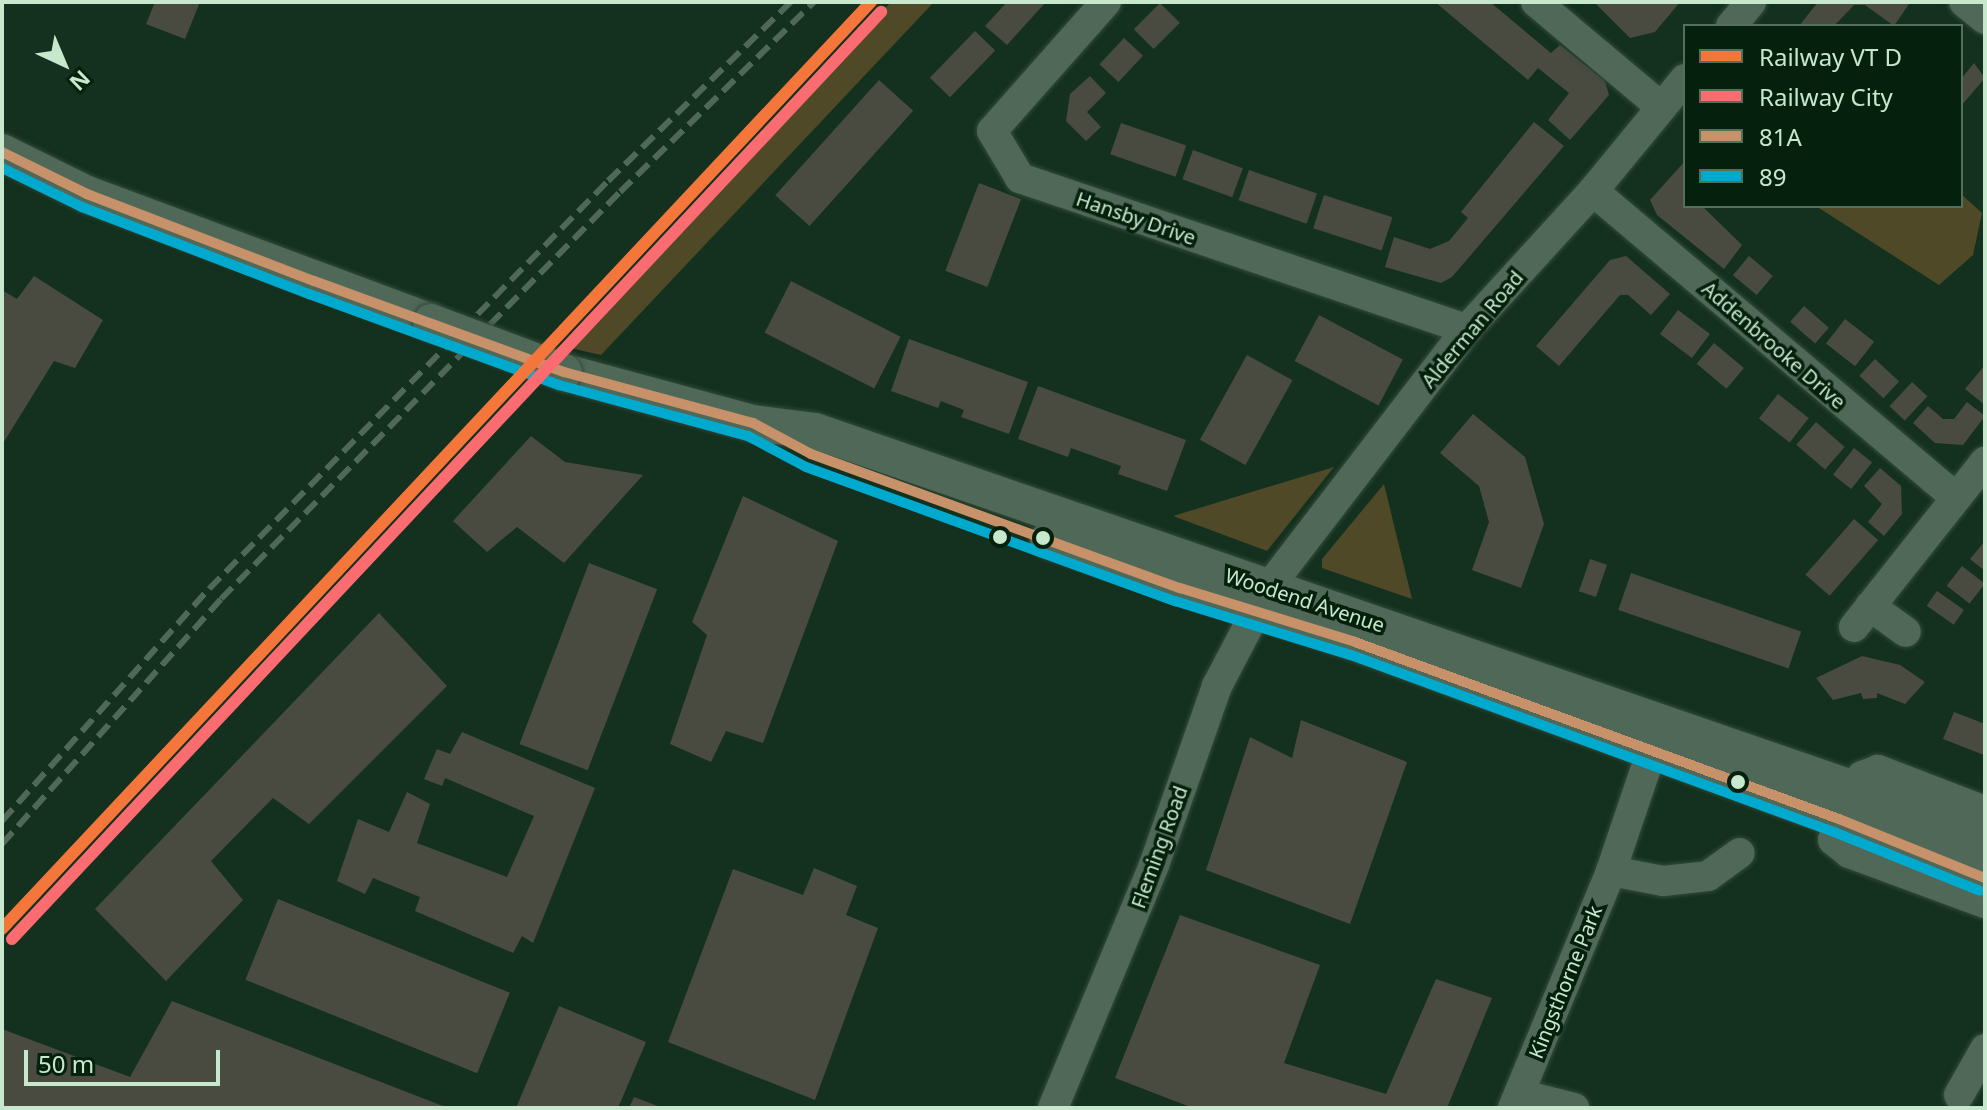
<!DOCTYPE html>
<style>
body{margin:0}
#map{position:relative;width:1987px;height:1110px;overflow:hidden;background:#13311e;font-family:"Noto Sans",sans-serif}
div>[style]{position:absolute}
.green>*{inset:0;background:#504928}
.building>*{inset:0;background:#4a4b40;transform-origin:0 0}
.roads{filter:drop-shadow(0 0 2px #344a3b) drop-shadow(0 0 2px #344a3b)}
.minor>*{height:30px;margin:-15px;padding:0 15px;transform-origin:15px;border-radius:15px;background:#506857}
.tertiary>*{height:36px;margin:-18px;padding:0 18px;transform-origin:18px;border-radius:18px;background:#506857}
.rail>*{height:6px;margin-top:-3px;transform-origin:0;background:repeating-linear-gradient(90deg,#4f6857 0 16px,transparent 0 24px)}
.bridges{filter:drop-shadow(0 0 2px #344a3b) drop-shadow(0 0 2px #344a3b)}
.tertiary-bridge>*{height:36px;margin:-18px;padding:0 18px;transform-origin:18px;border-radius:18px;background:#506857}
.bus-1>*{height:10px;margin:-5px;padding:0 5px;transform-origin:5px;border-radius:5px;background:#c7916a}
.bus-2>*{height:10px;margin:-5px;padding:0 5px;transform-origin:5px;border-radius:5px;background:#00a9ce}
.rail-1>*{height:12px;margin:-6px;padding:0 6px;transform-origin:6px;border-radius:6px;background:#f5763a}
.rail-2>*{height:12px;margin:-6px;padding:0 6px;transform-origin:6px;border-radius:6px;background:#fb6c71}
.dots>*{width:22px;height:22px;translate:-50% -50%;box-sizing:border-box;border:4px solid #05210d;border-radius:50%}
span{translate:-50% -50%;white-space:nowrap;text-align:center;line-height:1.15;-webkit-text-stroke:7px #05210d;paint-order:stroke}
.street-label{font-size:20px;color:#c7e8cd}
.frame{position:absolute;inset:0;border:4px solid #c7e8cd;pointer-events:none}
.legend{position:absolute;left:1683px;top:24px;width:280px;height:184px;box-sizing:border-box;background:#05210d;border:2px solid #53715a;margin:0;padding:10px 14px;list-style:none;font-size:24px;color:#c7e8cd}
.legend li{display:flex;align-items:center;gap:16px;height:40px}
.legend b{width:40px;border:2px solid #53715a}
.north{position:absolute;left:24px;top:24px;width:80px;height:80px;-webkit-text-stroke:6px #05210d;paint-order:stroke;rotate:136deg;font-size:22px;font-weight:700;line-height:32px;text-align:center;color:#c7e8cd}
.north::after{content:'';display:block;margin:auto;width:28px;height:36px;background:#c7e8cd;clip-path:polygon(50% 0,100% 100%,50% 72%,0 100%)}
.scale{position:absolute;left:24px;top:1050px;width:196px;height:36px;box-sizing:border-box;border:4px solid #c7e8cd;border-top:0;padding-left:10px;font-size:24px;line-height:28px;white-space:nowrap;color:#c7e8cd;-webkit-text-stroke:6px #05210d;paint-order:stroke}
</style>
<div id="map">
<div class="green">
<i style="clip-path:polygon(891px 2px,934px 2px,601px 355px,570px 348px)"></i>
<i style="clip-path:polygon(1961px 194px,1982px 213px,1973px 255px,1939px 285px,1819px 208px,1961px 206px)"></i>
<i style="clip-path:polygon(1334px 467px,1267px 551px,1173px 516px)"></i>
<i style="clip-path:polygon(1384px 484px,1412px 599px,1322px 568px,1322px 559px)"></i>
</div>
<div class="building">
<i style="clip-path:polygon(155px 2px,200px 2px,185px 39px,146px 24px)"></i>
<i style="clip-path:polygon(1007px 2px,1046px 2px,1007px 45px,985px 26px)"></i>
<i style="clip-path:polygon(1435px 2px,1490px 2px,1551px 53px,1560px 45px,1605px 81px,1609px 95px,1570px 140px,1548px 120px,1569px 93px,1538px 68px,1528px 80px)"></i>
<i style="clip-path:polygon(1594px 2px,1680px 2px,1655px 32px,1630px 38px)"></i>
<i style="clip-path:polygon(1818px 2px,1906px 2px,1909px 4px,1894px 26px,1865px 5px,1854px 5px,1834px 26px,1799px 26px)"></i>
<i style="left:1160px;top:3px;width:28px;height:37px;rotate:45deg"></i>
<i style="left:975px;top:31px;width:28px;height:65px;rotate:44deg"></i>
<i style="left:1124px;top:38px;width:26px;height:36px;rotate:43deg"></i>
<i style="clip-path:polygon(1974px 63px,1985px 78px,1961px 106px,1961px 79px)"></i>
<i style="clip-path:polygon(1090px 76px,1106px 93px,1087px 112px,1101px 127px,1086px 141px,1066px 121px,1070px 94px)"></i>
<i style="left:879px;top:80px;width:46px;height:155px;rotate:42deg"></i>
<i style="clip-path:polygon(1534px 122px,1564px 146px,1452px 277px,1441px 283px,1385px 267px,1394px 237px,1430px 249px,1449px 241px,1468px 218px,1461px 212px)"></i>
<i style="left:1121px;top:123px;width:69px;height:33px;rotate:19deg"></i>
<i style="left:1193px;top:150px;width:53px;height:31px;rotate:20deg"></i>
<i style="clip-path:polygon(1685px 161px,1685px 206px,1702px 206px,1742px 245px,1724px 269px,1657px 215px,1650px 200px)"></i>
<i style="left:1249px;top:170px;width:72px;height:32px;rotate:19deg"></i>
<i style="left:979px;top:183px;width:45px;height:94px;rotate:21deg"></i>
<i style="left:1324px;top:195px;width:72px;height:35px;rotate:18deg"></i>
<i style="clip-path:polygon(1626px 256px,1670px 294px,1651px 315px,1628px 295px,1620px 295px,1559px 366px,1536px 346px,1610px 260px)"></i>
<i style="left:1749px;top:256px;width:31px;height:25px;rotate:40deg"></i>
<i style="clip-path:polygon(34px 276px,103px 320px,75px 368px,54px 361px,2px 445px,2px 290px,17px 299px)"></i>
<i style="left:791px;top:281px;width:123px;height:58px;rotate:27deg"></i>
<i style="left:1804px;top:306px;width:33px;height:21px;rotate:41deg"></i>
<i style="left:1678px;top:310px;width:40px;height:30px;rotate:37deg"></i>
<i style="left:1319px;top:315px;width:95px;height:52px;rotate:28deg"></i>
<i style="left:1845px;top:319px;width:37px;height:31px;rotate:38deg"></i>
<i style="clip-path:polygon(909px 339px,1028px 382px,1009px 434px,961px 417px,964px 410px,941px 401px,938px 408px,891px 391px)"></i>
<i style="left:1714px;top:343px;width:39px;height:27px;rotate:40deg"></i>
<i style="left:1247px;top:355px;width:52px;height:97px;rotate:29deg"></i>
<i style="left:1875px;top:359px;width:33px;height:23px;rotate:43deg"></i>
<i style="clip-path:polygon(1985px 365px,1985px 405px,1965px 389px)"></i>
<i style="left:1912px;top:382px;width:21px;height:33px;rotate:43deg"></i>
<i style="clip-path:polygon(1038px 386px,1186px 440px,1167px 491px,1118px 474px,1121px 466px,1071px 448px,1068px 457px,1018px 439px)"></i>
<i style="left:1778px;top:394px;width:39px;height:31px;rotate:38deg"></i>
<i style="clip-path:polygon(1967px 402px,1985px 416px,1963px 445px,1935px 443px,1913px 423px,1928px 406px,1943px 419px,1954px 419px)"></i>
<i style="clip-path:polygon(1473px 414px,1525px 457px,1544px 524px,1521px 588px,1472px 570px,1489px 522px,1479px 486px,1440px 453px)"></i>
<i style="left:1816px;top:422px;width:38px;height:30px;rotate:41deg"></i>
<i style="clip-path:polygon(531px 436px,565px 462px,643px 475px,564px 563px,517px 527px,487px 552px,453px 521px)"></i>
<i style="left:1854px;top:448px;width:23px;height:34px;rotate:38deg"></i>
<i style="clip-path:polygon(1880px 468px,1901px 486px,1902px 514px,1884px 536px,1868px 522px,1882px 504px,1864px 486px)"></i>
<i style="clip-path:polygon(743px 496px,838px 541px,763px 743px,726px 731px,711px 762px,670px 744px,707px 635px,692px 622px)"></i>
<i style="left:1854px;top:519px;width:32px;height:74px;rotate:41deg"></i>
<i style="clip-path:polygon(1985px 541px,1985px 571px,1970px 559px)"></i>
<i style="left:1590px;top:559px;width:18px;height:34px;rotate:19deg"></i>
<i style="left:589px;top:563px;width:73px;height:194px;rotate:21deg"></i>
<i style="left:1962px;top:566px;width:29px;height:25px;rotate:38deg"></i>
<i style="left:1631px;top:573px;width:180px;height:39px;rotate:19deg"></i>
<i style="left:1937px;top:591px;width:33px;height:18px;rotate:35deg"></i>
<i style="clip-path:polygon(379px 613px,447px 686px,309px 824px,273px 798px,211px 861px,243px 900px,166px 981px,95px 909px)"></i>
<i style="clip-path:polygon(1862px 656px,1900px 665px,1925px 682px,1905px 704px,1877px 693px,1877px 698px,1863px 699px,1861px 693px,1833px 700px,1816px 678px)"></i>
<i style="clip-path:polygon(1954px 712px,1985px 724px,1984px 755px,1943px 739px)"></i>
<i style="clip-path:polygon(1301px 720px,1407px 762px,1350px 924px,1206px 870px,1250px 737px,1292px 758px)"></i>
<i style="clip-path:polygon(462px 732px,595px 788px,533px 943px,522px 936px,513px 953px,415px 911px,420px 897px,373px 878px,365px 894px,337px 881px,358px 819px,389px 832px,407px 792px,430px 804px,417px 843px,507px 877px,534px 816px,445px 778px,442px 786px,424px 779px,437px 749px,450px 754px)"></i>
<i style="clip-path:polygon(814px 868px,857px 886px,846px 915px,878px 928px,815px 1100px,668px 1042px,733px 869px,803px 895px)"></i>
<i style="left:278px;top:899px;width:250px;height:87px;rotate:22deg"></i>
<i style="clip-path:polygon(1180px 915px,1320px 965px,1284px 1063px,1386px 1094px,1436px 979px,1492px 998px,1447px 1108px,1193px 1108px,1115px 1078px)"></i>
<i style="clip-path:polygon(172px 1001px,448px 1108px,2px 1108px,2px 1029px,130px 1077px)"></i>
<i style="clip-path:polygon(559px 1006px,646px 1042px,618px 1108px,516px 1108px)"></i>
<i style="clip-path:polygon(634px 1097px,663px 1108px,629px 1108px)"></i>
</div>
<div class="roads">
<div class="minor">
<i style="left:1106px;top:2px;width:172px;rotate:131.5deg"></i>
<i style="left:992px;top:131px;width:55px;rotate:59.2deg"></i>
<i style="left:1020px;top:178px;width:472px;rotate:18.7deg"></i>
<i style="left:1536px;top:2px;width:163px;rotate:40deg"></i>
<i style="left:1964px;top:2px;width:27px;rotate:39deg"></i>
<i style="left:1731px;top:26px;width:31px;rotate:-50deg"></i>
<i style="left:1593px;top:191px;width:475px;rotate:40.2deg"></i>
<i style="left:1870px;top:606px;width:44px;rotate:35.8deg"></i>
<i style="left:1854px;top:627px;width:211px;rotate:-51.6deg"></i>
<i style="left:1985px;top:811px;width:115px;rotate:-159deg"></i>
<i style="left:1878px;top:770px;width:17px;rotate:159deg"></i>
<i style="left:1862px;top:776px;width:70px;rotate:114.4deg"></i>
<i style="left:1833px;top:840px;width:21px;rotate:39deg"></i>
<i style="left:1849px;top:853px;width:145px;rotate:20.2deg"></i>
<i style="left:1611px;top:871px;width:53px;rotate:10.9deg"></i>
<i style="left:1663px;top:881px;width:45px;rotate:-6.3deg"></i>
<i style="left:1708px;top:876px;width:39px;rotate:-36deg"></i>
<i style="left:1519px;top:1094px;width:57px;rotate:14.3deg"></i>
<i style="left:1959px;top:1095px;width:53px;rotate:-60.5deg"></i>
<i style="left:1053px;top:1108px;width:263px;rotate:-67.4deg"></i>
<i style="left:1154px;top:865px;width:190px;rotate:-70.6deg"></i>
<i style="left:1217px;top:686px;width:112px;rotate:-62.3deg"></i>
<i style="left:1269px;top:587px;width:325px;rotate:-52.5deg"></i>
<i style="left:1467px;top:329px;width:187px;rotate:-47.6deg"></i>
<i style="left:1593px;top:191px;width:145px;rotate:-50.6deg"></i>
<i style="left:1513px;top:1108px;width:256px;rotate:-67.5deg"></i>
<i style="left:1611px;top:871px;width:150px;rotate:-71.3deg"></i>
</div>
<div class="tertiary">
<i style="left:2px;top:152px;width:95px;rotate:26.3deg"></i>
<i style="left:87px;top:194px;width:367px;rotate:20.4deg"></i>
<i style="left:564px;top:372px;width:196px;rotate:15.1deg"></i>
<i style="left:753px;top:423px;width:63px;rotate:7.4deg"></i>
<i style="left:815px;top:431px;width:1099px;rotate:19.01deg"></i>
<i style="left:1854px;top:789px;width:141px;rotate:21.3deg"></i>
<i style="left:1048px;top:540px;width:324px;rotate:18.4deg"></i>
<i style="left:1355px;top:642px;width:515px;rotate:20.09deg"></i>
<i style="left:1839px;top:819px;width:157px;rotate:22deg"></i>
</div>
</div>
<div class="rail">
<i style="left:2px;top:821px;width:311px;rotate:-48.3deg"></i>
<i style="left:209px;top:589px;width:571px;rotate:-45.64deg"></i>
<i style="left:608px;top:181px;width:256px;rotate:-44.4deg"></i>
<i style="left:2px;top:844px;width:329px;rotate:-48.2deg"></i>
<i style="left:221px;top:599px;width:570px;rotate:-45.57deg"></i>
<i style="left:620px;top:192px;width:272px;rotate:-44.4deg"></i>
</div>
<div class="bridges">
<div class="tertiary-bridge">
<i style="left:431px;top:322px;width:142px;rotate:20.6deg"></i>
</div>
</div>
<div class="bus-1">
<i style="left:2px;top:152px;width:95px;rotate:26.3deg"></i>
<i style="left:87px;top:194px;width:243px;rotate:21deg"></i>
<i style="left:314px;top:281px;width:266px;rotate:20deg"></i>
<i style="left:564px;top:372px;width:196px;rotate:15.1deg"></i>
<i style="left:753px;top:423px;width:66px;rotate:28.1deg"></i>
<i style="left:811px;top:454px;width:393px;rotate:20deg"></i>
<i style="left:1180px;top:588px;width:183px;rotate:17.1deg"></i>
<i style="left:1355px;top:642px;width:515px;rotate:20.09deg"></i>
<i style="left:1839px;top:819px;width:157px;rotate:22deg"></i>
</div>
<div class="bus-2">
<i style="left:2px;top:168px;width:89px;rotate:26deg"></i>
<i style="left:82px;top:207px;width:243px;rotate:21deg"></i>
<i style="left:309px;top:294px;width:266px;rotate:20deg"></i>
<i style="left:559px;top:385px;width:196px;rotate:15.1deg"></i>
<i style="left:748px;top:436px;width:66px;rotate:28.1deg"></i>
<i style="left:806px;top:467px;width:393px;rotate:20deg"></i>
<i style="left:1175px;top:601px;width:184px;rotate:17.1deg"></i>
<i style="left:1351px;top:655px;width:514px;rotate:20.13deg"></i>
<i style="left:1834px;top:832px;width:157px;rotate:22deg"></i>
</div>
<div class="rail-1">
<i style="left:2px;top:929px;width:1271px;rotate:-46.85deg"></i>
</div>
<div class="rail-2">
<i style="left:12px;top:939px;width:1271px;rotate:-46.85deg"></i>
</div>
<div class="dots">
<i style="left:1000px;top:537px;background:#c7e8cd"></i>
<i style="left:1043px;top:538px;background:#c7e8cd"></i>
<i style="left:1738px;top:782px;background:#c7e8cd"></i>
</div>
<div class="street-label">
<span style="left:1136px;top:218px;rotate:19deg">Hansby Drive</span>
<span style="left:1472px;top:329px;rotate:-50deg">Alderman Road</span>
<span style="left:1774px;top:345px;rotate:41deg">Addenbrooke Drive</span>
<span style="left:1305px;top:600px;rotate:18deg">Woodend Avenue</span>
<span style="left:1159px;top:847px;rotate:-70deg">Fleming Road</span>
<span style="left:1565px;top:982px;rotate:-68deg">Kingsthorne Park</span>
</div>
<div class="frame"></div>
<ul class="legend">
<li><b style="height:10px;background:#f5763a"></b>Railway VT D</li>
<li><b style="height:10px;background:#fb6c71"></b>Railway City</li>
<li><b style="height:10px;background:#c7916a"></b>81A</li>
<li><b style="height:10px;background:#00a9ce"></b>89</li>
</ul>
<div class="north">N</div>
<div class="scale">50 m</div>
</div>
